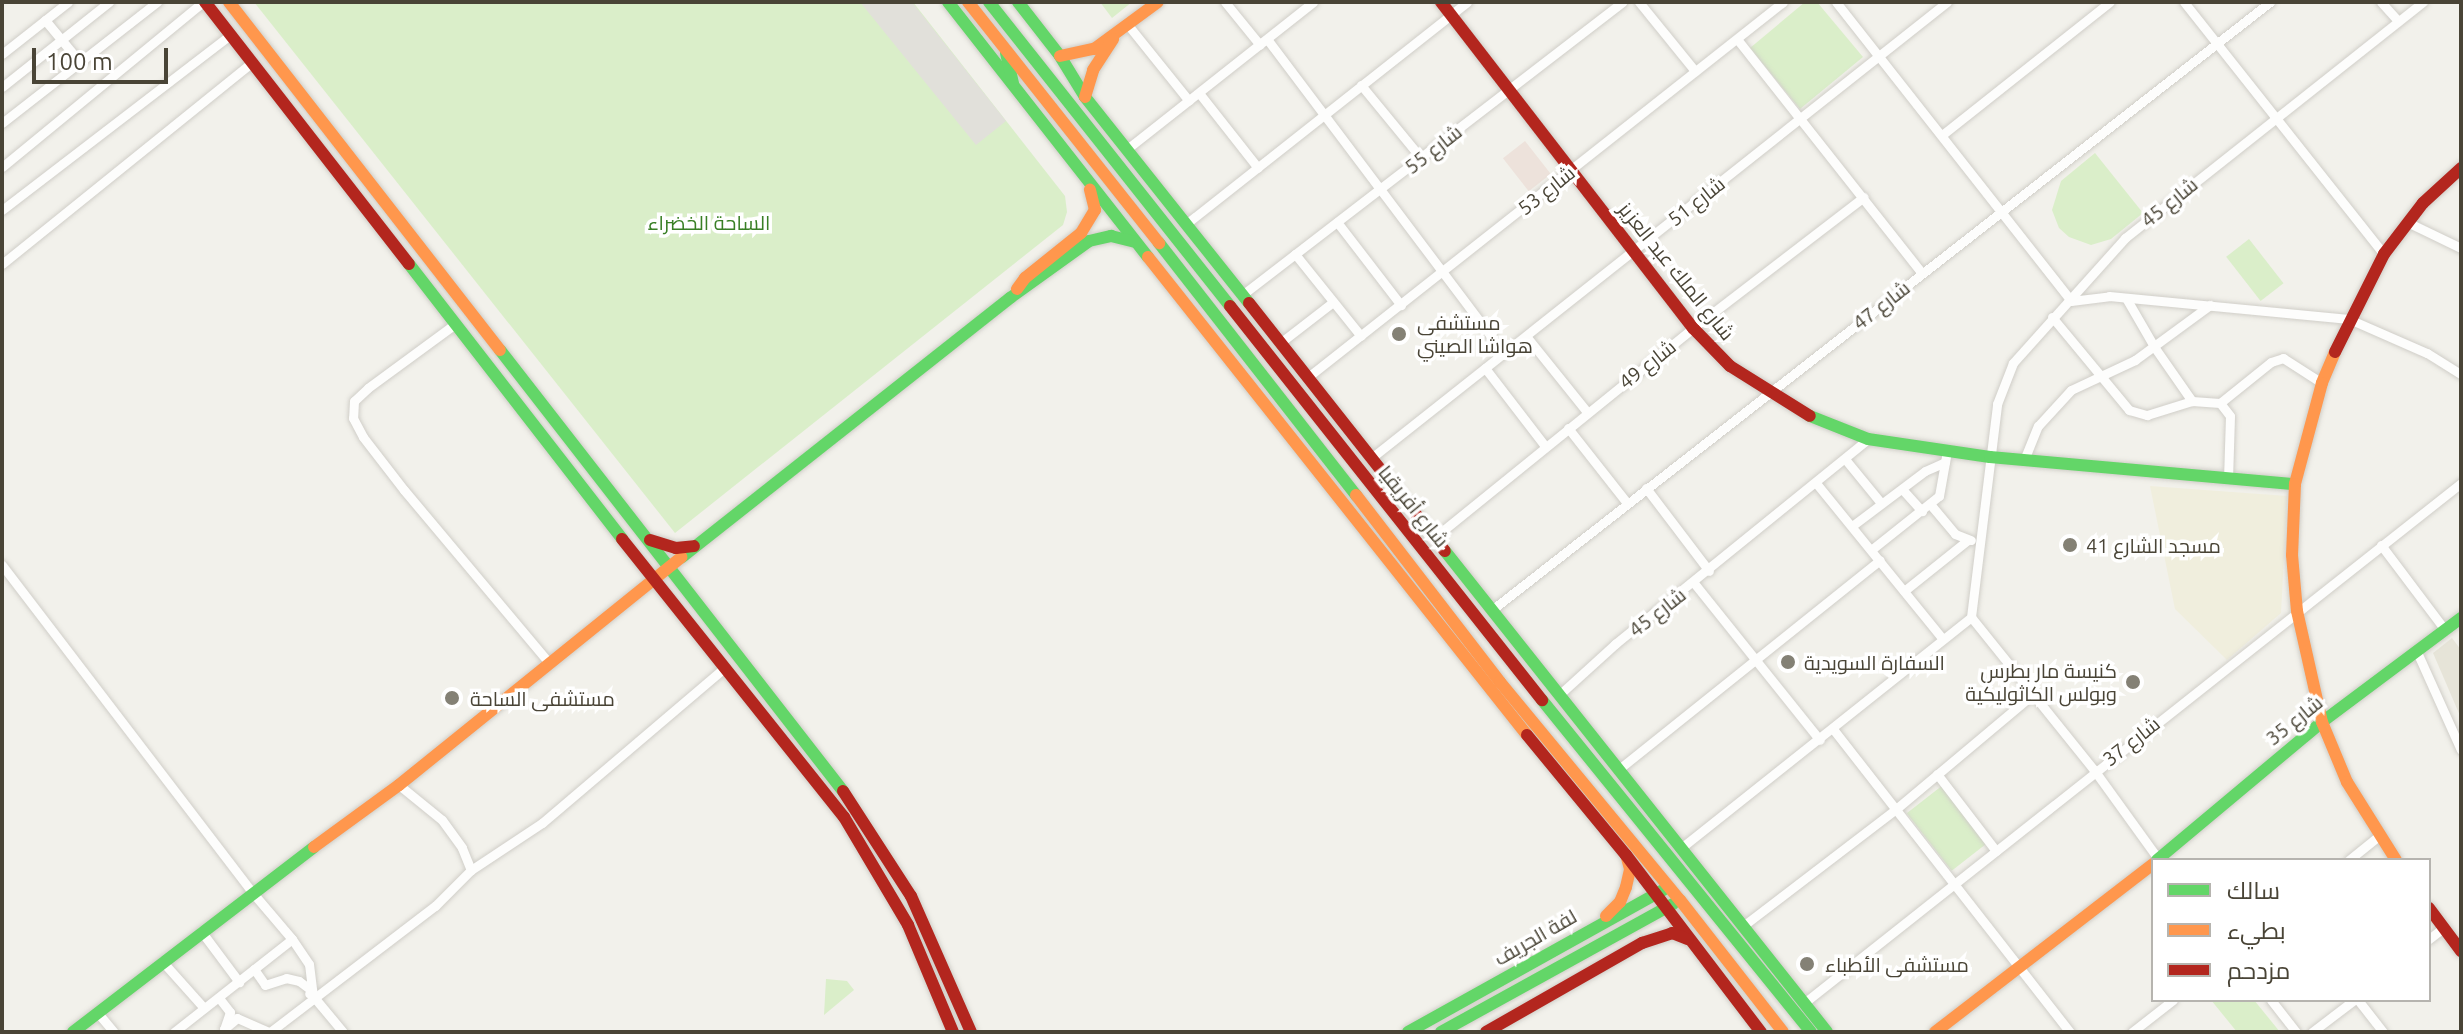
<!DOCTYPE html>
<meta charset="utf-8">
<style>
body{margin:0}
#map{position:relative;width:2463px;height:1034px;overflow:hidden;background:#f2f1eb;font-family:Ubuntu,Cairo,sans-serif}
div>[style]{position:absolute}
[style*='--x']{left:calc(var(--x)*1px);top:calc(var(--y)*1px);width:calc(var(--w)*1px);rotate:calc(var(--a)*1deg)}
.residential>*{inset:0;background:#e6e4d8}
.education>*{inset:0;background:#f0eedd}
.medical>*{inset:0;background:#ede2db;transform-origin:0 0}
.green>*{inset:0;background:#daeec9;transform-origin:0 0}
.parking>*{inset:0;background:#e1e0da}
.roads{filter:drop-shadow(0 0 2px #d0cec8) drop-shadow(0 0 2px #d0cec8)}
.street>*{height:9px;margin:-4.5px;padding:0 4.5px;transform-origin:4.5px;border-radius:4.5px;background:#fdfdfc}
.fast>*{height:12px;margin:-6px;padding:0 6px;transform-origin:6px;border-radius:6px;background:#63d668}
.slow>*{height:12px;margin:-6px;padding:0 6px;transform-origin:6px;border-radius:6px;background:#ff974d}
.jam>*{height:12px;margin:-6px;padding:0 6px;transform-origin:6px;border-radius:6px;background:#b3261e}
.dots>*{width:22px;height:22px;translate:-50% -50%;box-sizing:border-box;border:4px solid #fff;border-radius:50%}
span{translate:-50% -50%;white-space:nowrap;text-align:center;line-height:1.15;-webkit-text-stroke:7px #fff;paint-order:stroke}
.street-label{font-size:20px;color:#494436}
.park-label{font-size:20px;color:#397f25}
.poi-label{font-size:20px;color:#494436}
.left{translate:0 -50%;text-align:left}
.right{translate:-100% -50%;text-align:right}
.frame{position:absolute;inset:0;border:4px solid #494436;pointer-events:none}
.legend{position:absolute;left:2151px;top:858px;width:280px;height:144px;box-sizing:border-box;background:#fff;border:2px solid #b6b4af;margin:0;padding:10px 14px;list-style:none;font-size:24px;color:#494436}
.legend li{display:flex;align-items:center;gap:16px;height:40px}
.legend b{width:40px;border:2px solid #b6b4af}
.scale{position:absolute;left:32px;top:48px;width:136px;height:36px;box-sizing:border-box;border:4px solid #494436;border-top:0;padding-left:10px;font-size:24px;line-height:28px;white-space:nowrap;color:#494436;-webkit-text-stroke:6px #fff;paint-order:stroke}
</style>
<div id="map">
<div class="residential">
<i style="clip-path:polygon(2452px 638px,2461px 650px,2461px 718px,2433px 653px)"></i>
</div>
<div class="education">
<i style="clip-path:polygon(2150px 486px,2287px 496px,2281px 613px,2227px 660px,2175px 609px)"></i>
</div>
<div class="medical">
<i style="left:1525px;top:141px;width:42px;height:28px;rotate:52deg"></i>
</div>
<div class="green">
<i style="clip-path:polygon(254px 2px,913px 2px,1065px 196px,1067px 212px,1063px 225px,675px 533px)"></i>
<i style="clip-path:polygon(1100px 2px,1132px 2px,1112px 18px)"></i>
<i style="clip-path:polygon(1805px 2px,1817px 2px,1863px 57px,1800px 109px,1750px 48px)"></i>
<i style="clip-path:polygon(2095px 153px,2143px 213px,2111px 239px,2091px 245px,2069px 237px,2059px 228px,2052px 210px,2061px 181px)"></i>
<i style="left:2249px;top:239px;width:56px;height:29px;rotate:52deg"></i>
<i style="left:1943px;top:785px;width:73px;height:46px;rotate:52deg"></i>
<i style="clip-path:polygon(826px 979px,847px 981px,854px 990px,824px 1015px)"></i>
<i style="clip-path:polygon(2211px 1000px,2254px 1000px,2280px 1032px,2237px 1032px)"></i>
</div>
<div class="parking">
<i style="clip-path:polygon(860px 2px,912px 2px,1006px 121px,976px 145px)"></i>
</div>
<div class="roads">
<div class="street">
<i style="--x:1225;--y:2;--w:55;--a:50.9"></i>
<i style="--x:1639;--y:2;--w:89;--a:50.9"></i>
<i style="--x:1836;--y:2;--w:380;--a:51.8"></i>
<i style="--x:2071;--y:301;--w:38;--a:-7"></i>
<i style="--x:2109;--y:296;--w:241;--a:5.5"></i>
<i style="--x:2349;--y:319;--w:85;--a:23.6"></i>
<i style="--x:2427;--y:353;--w:40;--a:32"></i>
<i style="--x:2184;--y:2;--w:322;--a:51.6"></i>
<i style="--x:2381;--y:2;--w:25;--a:48"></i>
<i style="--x:45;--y:20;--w:55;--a:50.2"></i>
<i style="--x:1128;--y:25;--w:97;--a:51.2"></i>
<i style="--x:1267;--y:39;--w:393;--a:53"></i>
<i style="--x:1737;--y:39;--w:298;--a:51.7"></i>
<i style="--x:2;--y:54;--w:84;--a:-38.2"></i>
<i style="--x:1361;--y:85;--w:94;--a:50.6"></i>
<i style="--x:2;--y:87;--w:137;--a:-38.5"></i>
<i style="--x:1199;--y:93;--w:95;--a:51.8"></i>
<i style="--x:2;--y:123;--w:197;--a:-38"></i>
<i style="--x:1942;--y:135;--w:214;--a:-38.4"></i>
<i style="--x:1127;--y:149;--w:237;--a:-38.3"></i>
<i style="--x:2;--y:167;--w:260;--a:-39.4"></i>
<i style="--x:2;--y:210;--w:287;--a:-37.5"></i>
<i style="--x:1337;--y:222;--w:105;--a:52.4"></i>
<i style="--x:2409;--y:223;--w:58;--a:25.7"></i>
<i style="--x:1186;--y:224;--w:358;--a:-38.3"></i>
<i style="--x:1295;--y:254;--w:105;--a:51.2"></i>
<i style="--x:2;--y:264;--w:321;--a:-38.9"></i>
<i style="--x:1242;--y:295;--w:480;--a:-37.6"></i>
<i style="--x:2126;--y:298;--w:58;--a:59.9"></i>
<i style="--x:2155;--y:348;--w:65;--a:55.1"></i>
<i style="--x:2052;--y:317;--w:121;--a:50.4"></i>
<i style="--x:2129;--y:410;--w:19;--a:16"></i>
<i style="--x:2147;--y:415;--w:47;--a:-17.3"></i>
<i style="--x:2192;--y:401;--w:28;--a:4"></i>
<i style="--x:2220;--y:403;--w:16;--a:52"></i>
<i style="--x:2230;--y:416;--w:62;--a:91.8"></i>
<i style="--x:455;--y:324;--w:108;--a:143.7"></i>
<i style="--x:368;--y:388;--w:19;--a:137"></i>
<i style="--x:354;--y:401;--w:17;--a:93"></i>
<i style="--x:353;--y:418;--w:21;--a:62"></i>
<i style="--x:363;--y:437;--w:67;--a:52.3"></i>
<i style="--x:404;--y:490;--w:227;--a:50"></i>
<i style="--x:1526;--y:336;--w:97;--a:51.2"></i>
<i style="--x:1280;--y:343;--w:67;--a:-37.7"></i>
<i style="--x:1485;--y:368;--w:98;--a:52.4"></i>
<i style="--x:1308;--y:377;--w:605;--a:-38.29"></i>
<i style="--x:2220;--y:403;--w:65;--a:-38.8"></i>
<i style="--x:2271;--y:362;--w:13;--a:-18"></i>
<i style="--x:2283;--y:358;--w:46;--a:32.7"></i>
<i style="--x:1568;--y:428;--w:95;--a:51.8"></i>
<i style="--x:1370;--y:459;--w:736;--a:-38.38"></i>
<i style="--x:1845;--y:459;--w:57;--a:50.7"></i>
<i style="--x:2024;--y:460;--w:37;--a:-68"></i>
<i style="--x:2038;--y:426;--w:49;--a:-47.5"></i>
<i style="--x:2071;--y:390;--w:71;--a:-25.1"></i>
<i style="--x:2135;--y:360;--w:93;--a:-36.3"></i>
<i style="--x:1816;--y:483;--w:201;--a:50.9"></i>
<i style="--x:1646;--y:488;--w:104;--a:52.8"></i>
<i style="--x:1902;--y:489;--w:30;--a:48"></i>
<i style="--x:1930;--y:504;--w:39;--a:50"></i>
<i style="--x:1955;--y:534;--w:17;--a:21"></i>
<i style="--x:1852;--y:526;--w:91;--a:-37"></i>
<i style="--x:1925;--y:471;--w:22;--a:-24"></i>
<i style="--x:1435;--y:537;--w:332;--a:-39"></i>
<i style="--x:1693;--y:328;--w:215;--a:-37.5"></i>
<i style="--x:2381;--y:545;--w:106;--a:53"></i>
<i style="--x:1871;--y:550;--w:87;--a:-38.5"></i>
<i style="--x:1939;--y:496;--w:46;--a:-79.9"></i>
<i style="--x:2;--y:565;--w:412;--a:52.6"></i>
<i style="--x:252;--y:892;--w:62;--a:49.6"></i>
<i style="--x:292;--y:939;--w:30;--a:56"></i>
<i style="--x:309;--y:964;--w:32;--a:83"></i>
<i style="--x:313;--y:996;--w:47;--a:50.2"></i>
<i style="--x:1694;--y:583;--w:201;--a:51.3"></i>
<i style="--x:1904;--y:591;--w:82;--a:-38.6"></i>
<i style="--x:1493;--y:609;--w:986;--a:-38"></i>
<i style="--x:2417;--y:652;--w:107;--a:65.8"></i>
<i style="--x:1559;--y:695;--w:76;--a:-42.3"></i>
<i style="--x:1615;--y:644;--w:326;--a:-39"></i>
<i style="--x:1833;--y:729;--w:385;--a:52"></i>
<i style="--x:1619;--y:769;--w:334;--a:-38.7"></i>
<i style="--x:1937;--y:774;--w:97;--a:52.5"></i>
<i style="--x:399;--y:785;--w:55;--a:39.1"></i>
<i style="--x:442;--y:820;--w:34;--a:54"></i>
<i style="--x:462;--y:848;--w:24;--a:68"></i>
<i style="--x:1681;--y:848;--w:371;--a:-38.5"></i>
<i style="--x:2159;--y:860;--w:111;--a:-125.8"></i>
<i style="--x:2094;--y:770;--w:196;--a:-128.8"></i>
<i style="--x:1971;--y:617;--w:215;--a:-83"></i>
<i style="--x:1997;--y:404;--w:44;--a:-68.7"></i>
<i style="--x:2013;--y:363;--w:168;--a:-48.1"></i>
<i style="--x:2125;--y:238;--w:380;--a:-38.4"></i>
<i style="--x:2349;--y:860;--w:38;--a:-39"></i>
<i style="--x:1743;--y:926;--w:193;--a:-37.4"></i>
<i style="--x:1896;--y:809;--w:177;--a:-40"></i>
<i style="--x:201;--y:931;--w:64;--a:53.3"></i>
<i style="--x:2429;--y:939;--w:18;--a:-38"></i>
<i style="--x:162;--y:961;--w:63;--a:48.2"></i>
<i style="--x:254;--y:969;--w:19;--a:55"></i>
<i style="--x:265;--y:985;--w:22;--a:-18"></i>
<i style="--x:286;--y:978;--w:13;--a:13"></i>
<i style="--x:299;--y:981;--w:15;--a:37"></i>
<i style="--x:311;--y:990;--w:4;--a:117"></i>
<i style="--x:219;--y:998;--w:18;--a:52"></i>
<i style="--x:230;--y:1012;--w:18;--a:109"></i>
<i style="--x:224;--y:1029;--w:17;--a:-40"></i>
<i style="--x:237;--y:1018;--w:35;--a:24"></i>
<i style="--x:2271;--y:1000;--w:41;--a:52"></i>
<i style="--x:2358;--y:1000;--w:41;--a:52"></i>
<i style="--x:1804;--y:1003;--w:838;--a:-38.36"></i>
<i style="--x:97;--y:1012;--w:26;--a:50"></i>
<i style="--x:174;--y:1032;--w:150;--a:-38.2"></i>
<i style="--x:270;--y:1032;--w:208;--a:-37.4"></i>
<i style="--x:435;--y:906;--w:51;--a:-45"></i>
<i style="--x:471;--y:870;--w:85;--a:-33.5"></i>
<i style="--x:542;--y:823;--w:240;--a:-40.4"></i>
<i style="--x:2132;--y:1032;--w:52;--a:-38"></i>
<i style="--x:2312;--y:1032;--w:53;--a:-37.3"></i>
</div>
<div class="fast">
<i style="--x:948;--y:2;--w:324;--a:51.9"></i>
<i style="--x:989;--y:2;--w:388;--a:51.6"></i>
<i style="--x:1018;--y:2;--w:68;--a:52.1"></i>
<i style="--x:1060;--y:56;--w:48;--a:58.6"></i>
<i style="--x:1085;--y:97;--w:263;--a:51.5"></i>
<i style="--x:1006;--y:53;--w:31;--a:77"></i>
<i style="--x:1159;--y:243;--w:320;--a:52"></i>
<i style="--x:409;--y:264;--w:348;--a:52.2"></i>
<i style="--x:500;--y:350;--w:559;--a:52.13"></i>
<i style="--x:1810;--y:416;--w:62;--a:21.6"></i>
<i style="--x:1868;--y:439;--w:123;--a:8.4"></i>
<i style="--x:1990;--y:457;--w:306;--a:5.1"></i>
<i style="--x:1445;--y:551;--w:614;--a:51.54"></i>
<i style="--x:682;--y:557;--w:418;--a:-38.3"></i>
<i style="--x:1010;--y:298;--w:97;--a:-35.8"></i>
<i style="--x:1089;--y:241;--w:23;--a:-13"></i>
<i style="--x:1111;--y:236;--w:25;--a:14"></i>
<i style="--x:1542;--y:700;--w:427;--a:51"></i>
<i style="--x:2157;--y:860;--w:215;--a:-39.9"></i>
<i style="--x:2322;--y:722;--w:174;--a:-36.8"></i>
<i style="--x:73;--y:1032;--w:304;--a:-37.5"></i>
<i style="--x:1408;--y:1032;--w:292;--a:-29.1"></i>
<i style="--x:1441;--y:1032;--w:265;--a:-28.9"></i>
</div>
<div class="slow">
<i style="--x:229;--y:2;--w:441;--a:52.1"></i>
<i style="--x:968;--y:2;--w:308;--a:51.6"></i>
<i style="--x:1060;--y:56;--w:35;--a:-12"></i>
<i style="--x:1094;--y:49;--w:79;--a:-36.3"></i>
<i style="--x:1085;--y:97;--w:28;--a:-73"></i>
<i style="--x:1093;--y:70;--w:37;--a:-57"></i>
<i style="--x:1148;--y:257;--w:610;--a:51.59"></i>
<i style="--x:1017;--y:289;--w:14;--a:-54"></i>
<i style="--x:1025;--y:278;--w:72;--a:-38.8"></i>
<i style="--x:1081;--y:233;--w:27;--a:-59"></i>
<i style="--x:1095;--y:210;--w:21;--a:-104"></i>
<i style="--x:2335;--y:352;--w:34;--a:113"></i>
<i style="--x:2322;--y:383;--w:105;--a:105"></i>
<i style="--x:2295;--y:484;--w:71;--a:92.4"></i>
<i style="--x:2292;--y:555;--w:56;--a:84.9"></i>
<i style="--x:2297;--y:611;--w:114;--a:77.3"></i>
<i style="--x:2322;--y:722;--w:65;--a:67.4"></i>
<i style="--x:2347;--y:782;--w:92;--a:57.9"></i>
<i style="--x:1356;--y:495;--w:236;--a:52.4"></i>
<i style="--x:1500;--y:682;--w:283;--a:50.5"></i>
<i style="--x:1680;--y:900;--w:167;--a:52"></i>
<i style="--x:314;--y:847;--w:105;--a:-36.1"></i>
<i style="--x:399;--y:785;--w:363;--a:-38.9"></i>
<i style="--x:1606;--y:916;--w:20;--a:-45"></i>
<i style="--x:1620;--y:902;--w:16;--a:-68"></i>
<i style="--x:1626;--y:887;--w:18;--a:-77"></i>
<i style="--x:1630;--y:869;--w:11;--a:-105"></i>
<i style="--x:1935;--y:1032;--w:275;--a:-37.6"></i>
</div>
<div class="jam">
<i style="--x:205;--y:2;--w:332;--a:52.1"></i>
<i style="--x:1441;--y:2;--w:412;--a:52.3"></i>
<i style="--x:1693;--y:328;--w:53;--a:45.8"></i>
<i style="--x:1730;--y:366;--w:94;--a:32"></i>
<i style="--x:1249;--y:303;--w:316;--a:51.7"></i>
<i style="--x:1230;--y:306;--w:503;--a:51.63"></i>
<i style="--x:2335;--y:352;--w:110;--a:-63.4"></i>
<i style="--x:2384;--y:254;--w:64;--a:-52.6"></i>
<i style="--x:2423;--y:203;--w:52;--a:-42.6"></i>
<i style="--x:622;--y:539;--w:356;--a:51.4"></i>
<i style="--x:844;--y:817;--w:126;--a:59.3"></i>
<i style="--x:908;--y:925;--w:116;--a:67.2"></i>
<i style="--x:650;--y:540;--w:27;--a:17"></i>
<i style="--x:676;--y:548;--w:18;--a:-6"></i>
<i style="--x:1527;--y:735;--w:156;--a:50.5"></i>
<i style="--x:1626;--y:855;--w:223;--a:52.7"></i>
<i style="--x:843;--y:791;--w:125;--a:57.1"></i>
<i style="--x:911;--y:896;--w:149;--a:66.2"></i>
<i style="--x:2429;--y:908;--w:54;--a:53.3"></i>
<i style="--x:1486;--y:1032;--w:180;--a:-29.7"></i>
<i style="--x:1642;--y:943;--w:32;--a:-18"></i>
<i style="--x:1672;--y:933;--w:17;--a:21"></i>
</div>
</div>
<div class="dots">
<i style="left:1399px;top:334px;background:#848175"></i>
<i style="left:2070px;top:545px;background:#848175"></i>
<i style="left:1788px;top:662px;background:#848175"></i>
<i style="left:2133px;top:682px;background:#848175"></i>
<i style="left:452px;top:698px;background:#848175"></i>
<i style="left:1807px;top:964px;background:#848175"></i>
</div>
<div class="street-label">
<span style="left:1433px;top:149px;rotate:-38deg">شارع 55</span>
<span style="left:1546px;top:190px;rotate:-38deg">شارع 53</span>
<span style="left:1696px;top:201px;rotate:-38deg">شارع 51</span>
<span style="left:2169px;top:202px;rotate:-39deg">شارع 45</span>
<span style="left:1677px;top:271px;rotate:51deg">شارع الملك عبد العزيز</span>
<span style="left:1881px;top:305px;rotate:-38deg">شارع 47</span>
<span style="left:1647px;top:364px;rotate:-38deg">شارع 49</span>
<span style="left:1414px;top:506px;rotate:51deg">شارع أفريقيا</span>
<span style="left:1657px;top:612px;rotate:-38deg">شارع 45</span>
<span style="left:2294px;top:720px;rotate:-39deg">شارع 35</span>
<span style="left:2131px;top:741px;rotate:-38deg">شارع 37</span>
<span style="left:1535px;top:937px;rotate:-30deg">لفة الجريف</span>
</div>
<div class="park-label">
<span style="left:709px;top:222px">الساحة الخضراء</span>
</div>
<div class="poi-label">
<span class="left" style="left:1417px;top:334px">مستشفى<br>هواشا الصيني</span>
<span class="left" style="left:2086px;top:545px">مسجد الشارع 41</span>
<span class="left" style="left:1804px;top:662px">السفارة السويدية</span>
<span class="right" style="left:2117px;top:682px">كنيسة مار بطرس<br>وبولس الكاثوليكية</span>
<span class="left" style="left:470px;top:698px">مستشفى الساحة</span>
<span class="left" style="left:1825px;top:964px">مستشفی الأطباء</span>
</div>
<div class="frame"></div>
<ul class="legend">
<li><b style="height:10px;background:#63d668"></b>سالك</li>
<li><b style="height:10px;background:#ff974d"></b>بطيء</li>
<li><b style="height:10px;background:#b3261e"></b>مزدحم</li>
</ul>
<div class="scale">100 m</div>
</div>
